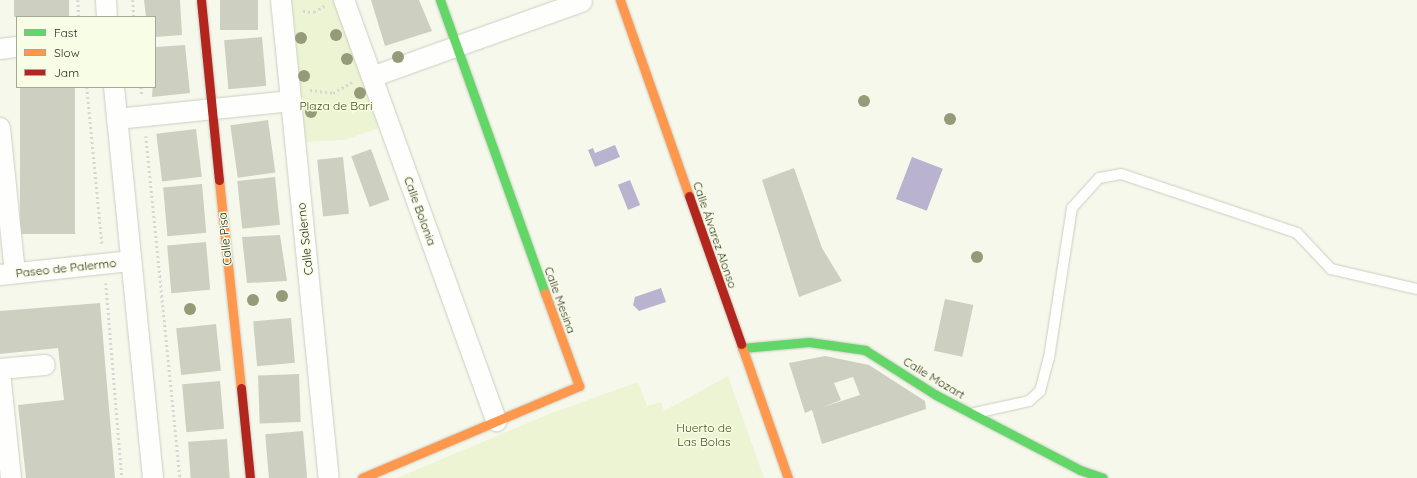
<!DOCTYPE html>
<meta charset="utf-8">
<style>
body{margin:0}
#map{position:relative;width:1417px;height:478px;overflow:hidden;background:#f5f8eb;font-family:Quicksand,sans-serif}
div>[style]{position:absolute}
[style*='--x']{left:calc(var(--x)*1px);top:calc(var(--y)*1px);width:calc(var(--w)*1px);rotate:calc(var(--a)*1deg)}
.green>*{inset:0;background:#edf4d4}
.water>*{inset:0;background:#bab3cf;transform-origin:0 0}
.building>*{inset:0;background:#cdd0c1;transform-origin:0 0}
.path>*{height:2.5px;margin-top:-1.25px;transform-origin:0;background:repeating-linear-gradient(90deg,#d6d7d3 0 2px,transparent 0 5px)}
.roads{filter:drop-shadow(0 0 1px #cbcec3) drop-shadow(0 0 1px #cbcec3)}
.lane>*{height:10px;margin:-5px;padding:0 5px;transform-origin:5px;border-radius:5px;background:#fefefc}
.street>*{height:20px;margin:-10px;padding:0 10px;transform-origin:10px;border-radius:10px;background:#fefefc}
.fast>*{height:9px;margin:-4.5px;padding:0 4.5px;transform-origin:4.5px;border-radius:4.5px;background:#63d668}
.slow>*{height:9px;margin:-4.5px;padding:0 4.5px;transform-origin:4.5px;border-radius:4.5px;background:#ff974d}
.jam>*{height:9px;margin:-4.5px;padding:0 4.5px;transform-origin:4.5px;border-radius:4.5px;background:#b3261e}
.trees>*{width:12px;height:12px;margin:-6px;border-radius:50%;background:#959b78}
span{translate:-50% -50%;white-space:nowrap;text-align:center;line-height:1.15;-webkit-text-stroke:3px #f8fde6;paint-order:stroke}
.park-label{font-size:12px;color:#464f19}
.street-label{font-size:12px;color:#282a21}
.legend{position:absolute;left:16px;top:16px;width:140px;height:72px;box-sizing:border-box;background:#f8fde6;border:1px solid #a5a997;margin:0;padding:5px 7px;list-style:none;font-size:12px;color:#282a21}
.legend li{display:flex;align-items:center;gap:8px;height:20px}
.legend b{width:20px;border:1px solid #a5a997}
</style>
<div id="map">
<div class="green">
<i style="clip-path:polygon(290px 0,336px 0,379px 128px,344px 140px,305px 142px)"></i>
<i style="clip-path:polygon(728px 376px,764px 478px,397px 478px,549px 414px,638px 382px,647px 406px,661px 402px,664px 411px)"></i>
</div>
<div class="water">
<i style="clip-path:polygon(615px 145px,620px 157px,595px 167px,588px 150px,593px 148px,595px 153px)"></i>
<i style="left:912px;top:157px;width:33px;height:45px;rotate:21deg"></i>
<i style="left:630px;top:180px;width:27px;height:13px;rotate:68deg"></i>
<i style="clip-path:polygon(661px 288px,666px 302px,639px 311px,633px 305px,635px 297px)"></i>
</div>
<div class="building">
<i style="left:14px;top:0;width:55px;height:17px"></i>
<i style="clip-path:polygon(144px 0,180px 0,182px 35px,155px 37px,155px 17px,146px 17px)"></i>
<i style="left:220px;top:0;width:38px;height:30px"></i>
<i style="clip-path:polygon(371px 0,419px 0,432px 31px,385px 46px)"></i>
<i style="left:262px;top:37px;width:49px;height:38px;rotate:85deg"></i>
<i style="clip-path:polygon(185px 45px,190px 93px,152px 97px,155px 47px)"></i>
<i style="left:20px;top:87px;width:55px;height:147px"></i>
<i style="left:268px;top:120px;width:53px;height:38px;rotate:82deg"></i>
<i style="left:196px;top:129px;width:48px;height:40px;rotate:83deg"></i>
<i style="left:371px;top:149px;width:54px;height:21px;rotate:70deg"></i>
<i style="left:343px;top:157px;width:57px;height:26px;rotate:84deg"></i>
<i style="clip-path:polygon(794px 168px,822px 248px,842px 281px,799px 297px,762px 180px)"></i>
<i style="left:275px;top:177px;width:48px;height:38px;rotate:84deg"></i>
<i style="left:202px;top:184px;width:49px;height:39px;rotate:85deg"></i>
<i style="clip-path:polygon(280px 235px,287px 281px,247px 283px,242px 237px)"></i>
<i style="left:206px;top:242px;width:48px;height:39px;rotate:85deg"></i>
<i style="left:945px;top:299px;width:29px;height:53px;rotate:12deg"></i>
<i style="clip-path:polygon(100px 303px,115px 478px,26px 478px,18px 405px,64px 400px,58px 348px,0 354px,0 311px)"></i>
<i style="left:291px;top:318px;width:45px;height:38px;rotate:85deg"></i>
<i style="left:216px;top:324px;width:47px;height:40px;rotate:84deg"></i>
<i style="clip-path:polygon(evenodd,825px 356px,869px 365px,925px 401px,926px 409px,822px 444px,812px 410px,805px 413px,789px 363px,825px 356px,853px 377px,860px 395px,823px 407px,841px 400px,834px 383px,853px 377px)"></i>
<i style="left:299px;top:374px;width:48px;height:41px;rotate:88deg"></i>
<i style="left:220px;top:381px;width:48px;height:38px;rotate:85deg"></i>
<i style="left:303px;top:431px;width:47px;height:38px;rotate:85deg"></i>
<i style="left:227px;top:439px;width:39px;height:39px;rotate:86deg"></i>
</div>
<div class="path">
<i style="--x:78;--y:0;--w:17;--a:87"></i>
<i style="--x:133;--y:0;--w:17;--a:87"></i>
<i style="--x:303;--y:11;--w:11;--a:5"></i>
<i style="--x:314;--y:12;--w:12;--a:-31"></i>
<i style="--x:87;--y:87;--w:158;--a:84.5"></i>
<i style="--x:141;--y:87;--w:8;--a:83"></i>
<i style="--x:310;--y:90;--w:23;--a:7"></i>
<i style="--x:333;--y:93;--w:22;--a:-30"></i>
<i style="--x:146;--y:136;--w:344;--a:84.3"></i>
<i style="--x:106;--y:283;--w:196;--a:85.3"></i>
</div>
<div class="roads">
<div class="lane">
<i style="--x:975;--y:413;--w:55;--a:-12.5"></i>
<i style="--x:1029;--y:401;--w:15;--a:-42"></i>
<i style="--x:1040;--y:391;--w:34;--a:-75"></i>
<i style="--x:1049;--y:358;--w:152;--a:-81.3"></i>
<i style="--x:1072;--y:208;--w:40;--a:-48"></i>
<i style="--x:1099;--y:178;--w:22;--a:-10"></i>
<i style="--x:1121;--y:174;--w:186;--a:18.5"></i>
<i style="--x:1297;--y:233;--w:50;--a:46.6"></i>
<i style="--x:1331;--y:269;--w:88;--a:13.1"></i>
</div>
<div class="street">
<i style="--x:106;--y:0;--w:17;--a:87"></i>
<i style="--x:281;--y:0;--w:480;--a:84.3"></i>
<i style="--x:344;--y:0;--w:448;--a:70.1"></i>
<i style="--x:0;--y:49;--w:17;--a:-7"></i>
<i style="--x:372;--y:77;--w:223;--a:-19.7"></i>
<i style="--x:114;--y:87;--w:393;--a:84.3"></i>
<i style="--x:117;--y:119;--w:175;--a:-5.9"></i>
<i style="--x:0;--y:128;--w:146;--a:84.1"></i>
<i style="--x:0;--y:275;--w:132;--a:-6.1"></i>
<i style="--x:0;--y:369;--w:45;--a:-5.1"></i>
<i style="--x:0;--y:372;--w:107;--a:84.1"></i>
</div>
<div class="fast">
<i style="--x:440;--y:0;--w:311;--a:70.3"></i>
<i style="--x:742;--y:348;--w:67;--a:-5.1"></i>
<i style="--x:809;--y:342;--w:57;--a:8.1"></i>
<i style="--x:865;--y:350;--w:84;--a:32.4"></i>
<i style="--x:936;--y:395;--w:162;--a:27.5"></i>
<i style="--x:1080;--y:470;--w:24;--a:19"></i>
</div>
<div class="slow">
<i style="--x:620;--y:0;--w:208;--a:70.6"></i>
<i style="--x:219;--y:180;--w:209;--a:84"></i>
<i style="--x:741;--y:344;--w:142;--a:70.7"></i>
<i style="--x:362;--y:478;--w:236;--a:-23"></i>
<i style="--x:579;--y:386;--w:99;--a:-110.1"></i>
</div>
<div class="jam">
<i style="--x:201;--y:0;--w:181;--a:84.3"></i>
<i style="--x:689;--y:196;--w:157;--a:70.6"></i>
<i style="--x:241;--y:388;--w:90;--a:84.3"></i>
</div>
</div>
<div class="trees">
<i style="left:336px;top:35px"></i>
<i style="left:301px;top:38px"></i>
<i style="left:398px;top:57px"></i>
<i style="left:347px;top:59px"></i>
<i style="left:304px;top:76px"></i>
<i style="left:360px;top:93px"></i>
<i style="left:864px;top:101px"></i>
<i style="left:311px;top:112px"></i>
<i style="left:950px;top:119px"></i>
<i style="left:977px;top:257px"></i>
<i style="left:282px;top:296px"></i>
<i style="left:253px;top:300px"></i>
<i style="left:190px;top:309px"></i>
</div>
<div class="park-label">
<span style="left:336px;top:106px">Plaza de Bari</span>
<span style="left:704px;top:435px">Huerto de<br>Las Bolas</span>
</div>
<div class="street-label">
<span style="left:420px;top:211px;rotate:70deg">Calle Bolonia</span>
<span style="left:715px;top:235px;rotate:71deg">Calle Álvarez Alonso</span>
<span style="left:225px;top:239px;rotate:-96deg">Calle Pisa</span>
<span style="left:305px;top:239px;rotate:-96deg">Calle Salerno</span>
<span style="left:66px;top:268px;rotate:-6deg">Paseo de Palermo</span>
<span style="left:560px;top:300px;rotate:70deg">Calle Mesina</span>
<span style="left:934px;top:378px;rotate:31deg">Calle Mozart</span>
</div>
<ul class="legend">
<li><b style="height:5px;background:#63d668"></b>Fast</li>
<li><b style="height:5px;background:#ff974d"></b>Slow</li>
<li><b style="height:5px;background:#b3261e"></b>Jam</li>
</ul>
</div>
